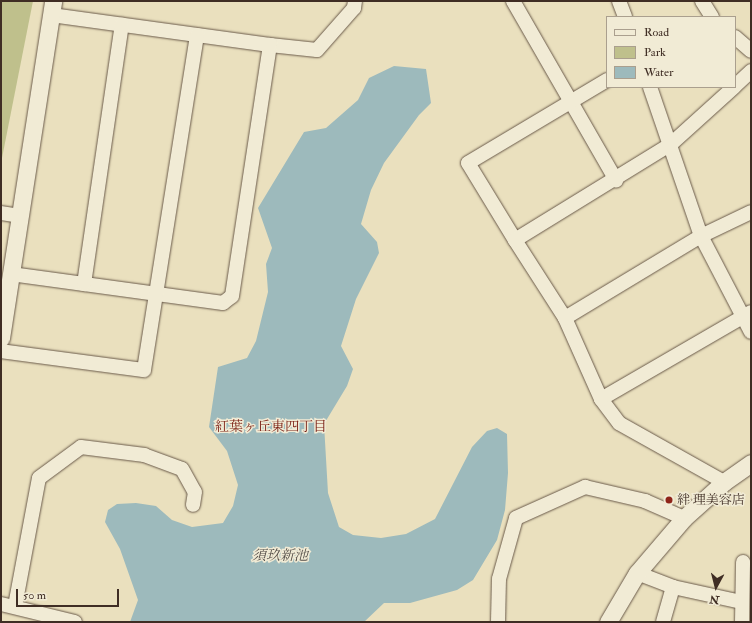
<!DOCTYPE html>
<meta charset="utf-8">
<style>
body{margin:0}
#map{position:relative;width:752px;height:623px;overflow:hidden;background:#eae0be;font-family:"IM FELL Double Pica","Noto Serif JP",serif}
div>[style]{position:absolute}
[style*='--x']{left:calc(var(--x)*1px);top:calc(var(--y)*1px);width:calc(var(--w)*1px);rotate:calc(var(--a)*1deg)}
.green>*{inset:0;background:#bfc08c}
.water>*{inset:0;background:#9dbabc}
.roads{filter:drop-shadow(0 0 1px #6a5a4a) drop-shadow(0 0 1px #6a5a4a)}
.minor>*{height:14px;margin:-7px;padding:0 7px;transform-origin:7px;border-radius:7px;background:#f1ebd5}
.tertiary>*{height:17px;margin:-8.5px;padding:0 8.5px;transform-origin:8.5px;border-radius:8.5px;background:#f1ebd5}
.dots>*{width:11px;height:11px;translate:-50% -50%;box-sizing:border-box;border:2px solid #f1ebd5;border-radius:50%}
span{translate:-50% -50%;white-space:nowrap;text-align:center;line-height:1.15;-webkit-text-stroke:3px #f1ebd5;paint-order:stroke}
.poi-label{font-size:13px;color:#3f2d24}
.left{translate:0 -50%;text-align:left}
.neighbourhood-label{font-size:14px;color:#7a1f14}
.water-label{font-size:14px;color:#56504a;font-style:italic}
.frame{position:absolute;inset:0;border:2px solid #3f2d24;pointer-events:none}
.legend{position:absolute;left:606px;top:16px;width:130px;height:72px;box-sizing:border-box;background:#f1ebd5;border:1px solid #aa9f8e;margin:0;padding:5px 7px;list-style:none;font-size:12px;color:#3f2d24}
.legend li{display:flex;align-items:center;gap:8px;height:20px}
.legend b{width:20px;border:1px solid #aa9f8e}
.north{position:absolute;left:696px;top:567px;width:40px;height:40px;-webkit-text-stroke:3px #f1ebd5;paint-order:stroke;rotate:187deg;font-size:11px;font-weight:700;line-height:16px;text-align:center;color:#3f2d24}
.north::after{content:'';display:block;margin:auto;width:14px;height:18px;background:#3f2d24;clip-path:polygon(50% 0,100% 100%,50% 72%,0 100%)}
.scale{position:absolute;left:16px;top:589px;width:103px;height:18px;box-sizing:border-box;border:2px solid #3f2d24;border-top:0;padding-left:5px;font-size:12px;line-height:14px;white-space:nowrap;color:#3f2d24;-webkit-text-stroke:3px #f1ebd5;paint-order:stroke}
</style>
<div id="map">
<div class="green">
<i style="clip-path:polygon(1px 1px,33px 1px,1px 163px)"></i>
</div>
<div class="water">
<i style="clip-path:polygon(394px 66px,426px 69px,431px 103px,419px 115px,384px 163px,371px 190px,361px 224px,377px 242px,379px 253px,356px 299px,341px 346px,353px 369px,347px 386px,324px 424px,328px 493px,339px 527px,353px 535px,381px 538px,406px 534px,435px 519px,472px 447px,487px 431px,497px 428px,507px 434px,508px 473px,505px 510px,497px 540px,473px 580px,457px 590px,410px 603px,384px 603px,364px 622px,130px 622px,138px 600px,120px 549px,105px 522px,108px 510px,117px 504px,136px 503px,156px 506px,172px 520px,192px 527px,223px 523px,233px 506px,238px 485px,227px 451px,209px 427px,218px 367px,247px 358px,256px 341px,268px 292px,266px 264px,272px 248px,258px 208px,304px 132px,326px 128px,358px 100px,369px 78px)"></i>
</div>
<div class="roads">
<div class="minor">
<i style="--x:513;--y:1;--w:207;--a:60.1"></i>
<i style="--x:619;--y:1;--w:17;--a:69"></i>
<i style="--x:702;--y:1;--w:19;--a:58"></i>
<i style="--x:735;--y:37;--w:21;--a:41"></i>
<i style="--x:270;--y:45;--w:47;--a:6.1"></i>
<i style="--x:317;--y:50;--w:56;--a:-48.6"></i>
<i style="--x:354;--y:8;--w:7;--a:-82"></i>
<i style="--x:735;--y:86;--w:22;--a:-43"></i>
<i style="--x:650;--y:87;--w:157;--a:71.1"></i>
<i style="--x:701;--y:236;--w:108;--a:62.5"></i>
<i style="--x:1;--y:213;--w:18;--a:9"></i>
<i style="--x:515;--y:240;--w:90;--a:-121.4"></i>
<i style="--x:468;--y:163;--w:162;--a:-30.8"></i>
<i style="--x:11;--y:274;--w:214;--a:7.8"></i>
<i style="--x:223;--y:303;--w:11;--a:-38"></i>
<i style="--x:232;--y:296;--w:254;--a:-81.4"></i>
<i style="--x:270;--y:45;--w:221;--a:-172.2"></i>
<i style="--x:84;--y:284;--w:262;--a:-81.7"></i>
<i style="--x:565;--y:318;--w:159;--a:-31.1"></i>
<i style="--x:701;--y:236;--w:55;--a:-25.6"></i>
<i style="--x:1;--y:351;--w:144;--a:7.6"></i>
<i style="--x:144;--y:370;--w:339;--a:-81"></i>
<i style="--x:601;--y:399;--w:173;--a:-30.1"></i>
<i style="--x:724;--y:482;--w:120;--a:-150.7"></i>
<i style="--x:619;--y:423;--w:30;--a:-127"></i>
<i style="--x:601;--y:399;--w:89;--a:-114"></i>
<i style="--x:565;--y:318;--w:93;--a:-122.7"></i>
<i style="--x:515;--y:240;--w:183;--a:-31.6"></i>
<i style="--x:671;--y:144;--w:85;--a:-42.1"></i>
<i style="--x:637;--y:573;--w:39;--a:21"></i>
<i style="--x:673;--y:587;--w:36;--a:106"></i>
<i style="--x:673;--y:587;--w:70;--a:12.4"></i>
<i style="--x:1;--y:604;--w:76;--a:13.7"></i>
<i style="--x:15;--y:606;--w:130;--a:-79.4"></i>
<i style="--x:39;--y:478;--w:52;--a:-36.4"></i>
<i style="--x:81;--y:447;--w:64;--a:7.2"></i>
<i style="--x:144;--y:455;--w:40;--a:20.2"></i>
<i style="--x:182;--y:469;--w:26;--a:61"></i>
<i style="--x:195;--y:492;--w:13;--a:99"></i>
<i style="--x:498;--y:622;--w:43;--a:-88.7"></i>
<i style="--x:499;--y:579;--w:63;--a:-74.4"></i>
<i style="--x:516;--y:518;--w:76;--a:-24.2"></i>
<i style="--x:585;--y:487;--w:62;--a:13.1"></i>
<i style="--x:645;--y:501;--w:43;--a:23.6"></i>
<i style="--x:742;--y:622;--w:60;--a:-89"></i>
</div>
<div class="tertiary">
<i style="--x:1;--y:338;--w:341;--a:-81.2"></i>
<i style="--x:608;--y:622;--w:57;--a:-59.4"></i>
<i style="--x:637;--y:573;--w:72;--a:-49.5"></i>
<i style="--x:684;--y:518;--w:54;--a:-42"></i>
<i style="--x:724;--y:482;--w:33;--a:-35"></i>
</div>
</div>
<div class="dots">
<i style="left:669px;top:500px;background:#8f2418"></i>
</div>
<div class="poi-label">
<span class="left" style="left:677px;top:500px">絆 理美容店</span>
</div>
<div class="neighbourhood-label">
<span style="left:271px;top:427px">紅葉ヶ丘東四丁目</span>
</div>
<div class="water-label">
<span style="left:280px;top:556px">須玖新池</span>
</div>
<div class="frame"></div>
<ul class="legend">
<li><b style="height:5px;background:#f1ebd5"></b>Road</li>
<li><b style="height:11px;background:#bfc08c"></b>Park</li>
<li><b style="height:11px;background:#9dbabc"></b>Water</li>
</ul>
<div class="north">N</div>
<div class="scale">50 m</div>
</div>
